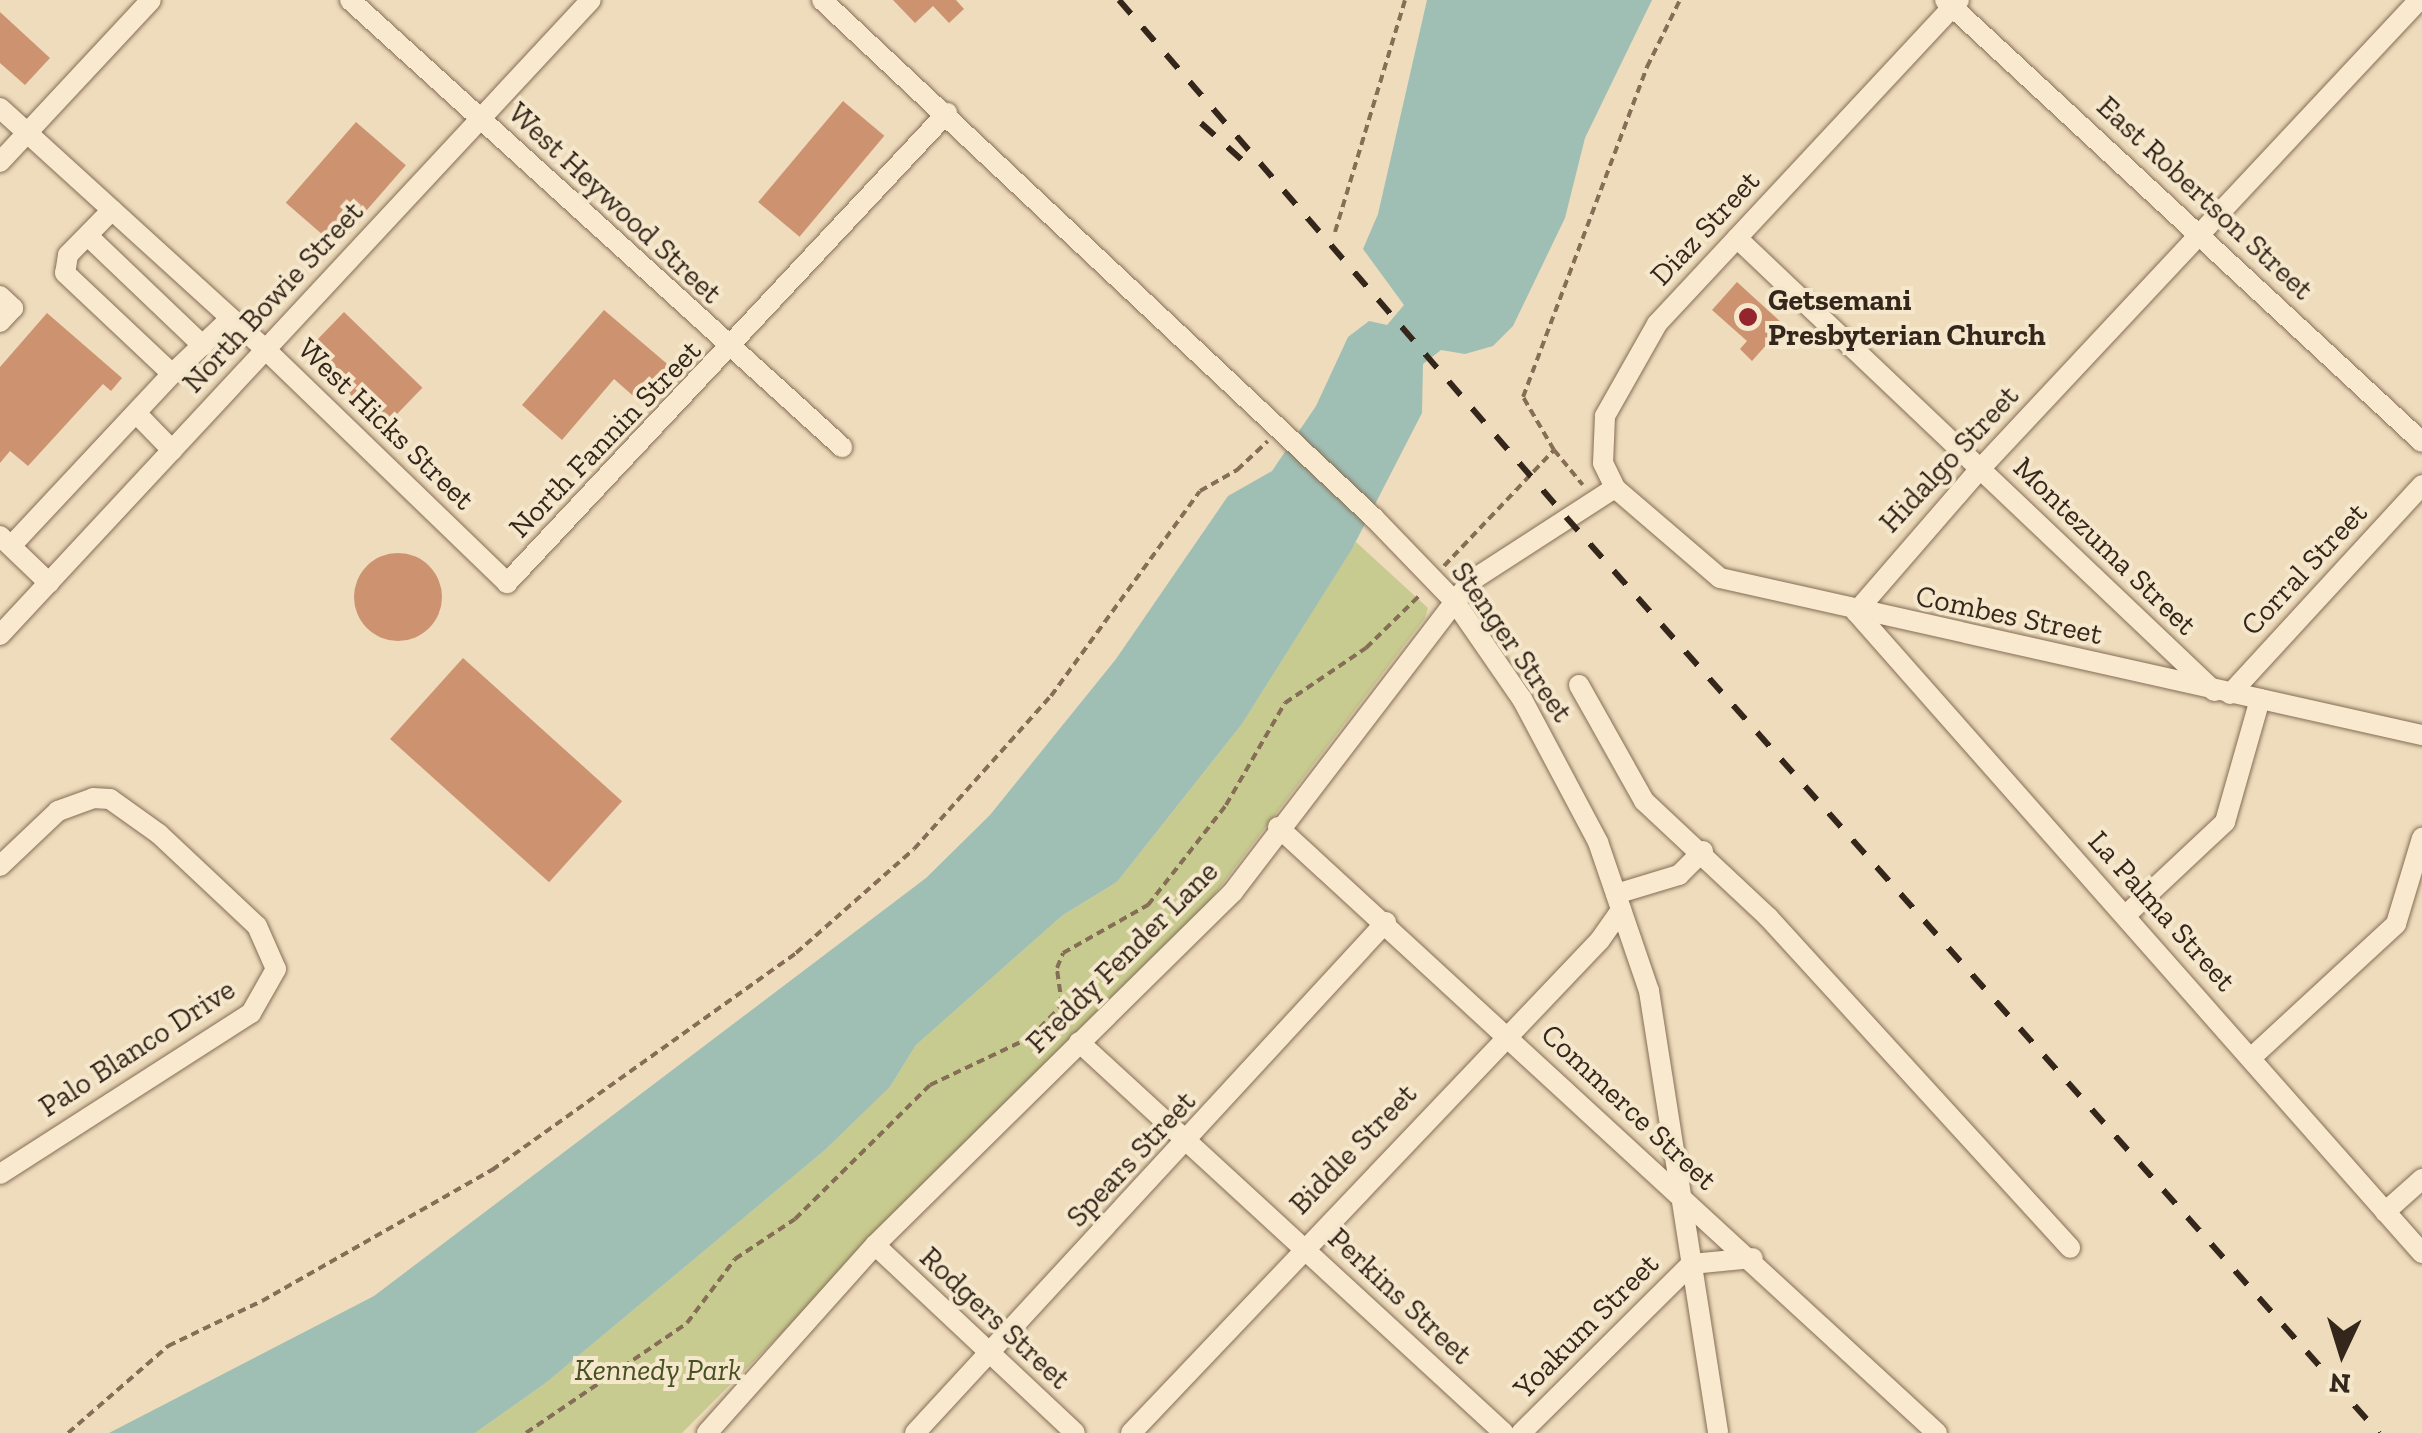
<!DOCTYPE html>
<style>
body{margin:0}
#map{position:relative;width:2422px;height:1433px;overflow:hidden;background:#eedcbc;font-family:"Zilla Slab",serif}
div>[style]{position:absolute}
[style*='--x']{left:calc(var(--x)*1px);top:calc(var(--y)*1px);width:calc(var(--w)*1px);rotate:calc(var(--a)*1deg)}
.green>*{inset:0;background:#c8cb90}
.water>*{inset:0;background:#a0bfb4}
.building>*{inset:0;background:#cd9371;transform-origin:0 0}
.round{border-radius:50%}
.path>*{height:4px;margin-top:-2px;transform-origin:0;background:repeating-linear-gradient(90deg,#856d56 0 8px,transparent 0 13px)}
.roads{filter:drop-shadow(0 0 2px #856d56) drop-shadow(0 0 2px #856d56)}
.minor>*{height:20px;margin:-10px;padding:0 10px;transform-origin:10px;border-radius:10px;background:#f9eacf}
.rail>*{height:6px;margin-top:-3px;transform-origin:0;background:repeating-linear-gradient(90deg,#34261b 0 18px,transparent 0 36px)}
.dots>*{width:28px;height:28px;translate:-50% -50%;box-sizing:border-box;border:5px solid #f5e7cc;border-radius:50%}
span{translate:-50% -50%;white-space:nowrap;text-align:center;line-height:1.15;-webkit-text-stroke:8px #f5e7cc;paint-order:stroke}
.street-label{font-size:30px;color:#34261b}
.poi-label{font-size:30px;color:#34261b;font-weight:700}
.left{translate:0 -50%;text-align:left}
.park-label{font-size:30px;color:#475121;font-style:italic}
.north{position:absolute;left:2292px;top:1303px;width:100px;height:100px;-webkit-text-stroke:8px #f5e7cc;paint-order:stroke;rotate:184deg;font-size:28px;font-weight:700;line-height:40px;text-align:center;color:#34261b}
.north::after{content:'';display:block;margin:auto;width:35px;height:45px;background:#34261b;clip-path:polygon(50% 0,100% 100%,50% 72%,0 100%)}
</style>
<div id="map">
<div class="green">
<i style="clip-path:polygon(1356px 542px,1428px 608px,1425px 618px,1201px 912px,682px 1433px,475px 1433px,547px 1382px,825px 1150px,890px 1087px,916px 1045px,1063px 915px,1117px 882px,1242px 724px)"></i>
</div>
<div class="water">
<i style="clip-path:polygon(1427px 0,1652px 0,1585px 138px,1565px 218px,1513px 326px,1493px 346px,1465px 354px,1441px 350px,1423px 364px,1422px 413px,1352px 549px,1242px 724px,1117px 882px,1063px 915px,916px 1045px,890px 1087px,825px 1150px,547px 1382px,475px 1433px,109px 1433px,374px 1296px,926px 878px,990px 815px,1116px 659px,1228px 496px,1272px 471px,1316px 406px,1348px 337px,1369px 321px,1387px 325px,1404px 305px,1363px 249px,1378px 214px)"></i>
</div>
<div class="building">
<i style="clip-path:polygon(893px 0,956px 0,964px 9px,949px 23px,933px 6px,915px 23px)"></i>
<i style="clip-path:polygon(0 12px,50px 58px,25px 85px,0 63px)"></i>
<i style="left:843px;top:101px;width:54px;height:132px;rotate:40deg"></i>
<i style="left:356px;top:122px;width:66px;height:107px;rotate:41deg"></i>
<i style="clip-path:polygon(1737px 282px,1784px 325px,1752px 361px,1740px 349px,1747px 341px,1712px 310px)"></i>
<i style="clip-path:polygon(604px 310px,679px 374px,648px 409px,614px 379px,562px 440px,522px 405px)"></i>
<i style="left:344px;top:312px;width:109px;height:58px;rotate:44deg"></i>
<i style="clip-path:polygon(47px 313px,122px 378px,111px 391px,103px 384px,28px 466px,10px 451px,0 463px,0 367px)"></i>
<i class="round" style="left:354px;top:553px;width:88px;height:88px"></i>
<i style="left:463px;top:658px;width:214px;height:109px;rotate:42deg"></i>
</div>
<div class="path">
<i style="--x:1335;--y:232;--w:242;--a:-73.2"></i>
<i style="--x:1554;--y:450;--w:61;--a:-120.3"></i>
<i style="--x:1523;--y:397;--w:353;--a:-69.4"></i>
<i style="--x:1647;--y:67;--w:75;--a:-63.8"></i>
<i style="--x:1444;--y:566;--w:160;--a:-46.5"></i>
<i style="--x:1554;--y:450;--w:45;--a:50.4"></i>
<i style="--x:68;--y:1433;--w:133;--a:-41"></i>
<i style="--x:168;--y:1346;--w:104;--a:-25.6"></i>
<i style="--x:262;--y:1301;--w:265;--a:-29.7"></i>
<i style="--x:492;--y:1170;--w:374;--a:-35.5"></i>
<i style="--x:796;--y:953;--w:157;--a:-41.4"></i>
<i style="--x:914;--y:849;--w:205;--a:-48.2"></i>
<i style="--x:1051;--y:696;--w:253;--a:-54"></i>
<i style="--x:1200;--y:491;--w:43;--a:-29.6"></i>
<i style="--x:1237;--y:470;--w:42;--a:-43.1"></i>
<i style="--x:526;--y:1433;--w:195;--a:-34.3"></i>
<i style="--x:687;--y:1323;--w:80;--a:-53.1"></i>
<i style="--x:735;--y:1259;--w:72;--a:-33.7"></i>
<i style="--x:795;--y:1219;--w:190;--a:-44.8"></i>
<i style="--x:930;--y:1085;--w:112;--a:-25.4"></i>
<i style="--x:1031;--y:1037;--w:45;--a:-45.9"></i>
<i style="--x:1062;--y:1005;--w:37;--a:-98"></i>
<i style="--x:1057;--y:968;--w:16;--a:-68"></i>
<i style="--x:1063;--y:953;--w:98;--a:-29.5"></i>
<i style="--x:1148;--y:905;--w:127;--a:-52"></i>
<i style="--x:1226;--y:805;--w:118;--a:-60"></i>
<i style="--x:1285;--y:703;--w:98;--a:-34.2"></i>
<i style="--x:1366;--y:648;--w:78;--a:-44.5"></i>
</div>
<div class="roads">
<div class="minor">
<i style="--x:350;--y:0;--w:665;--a:42.26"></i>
<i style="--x:822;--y:0;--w:757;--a:43.18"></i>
<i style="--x:1374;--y:518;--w:117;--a:46"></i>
<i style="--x:1455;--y:602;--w:118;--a:55.4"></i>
<i style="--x:1522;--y:699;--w:162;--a:62"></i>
<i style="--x:1598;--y:842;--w:157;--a:71.1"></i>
<i style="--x:1649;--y:991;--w:447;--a:81.1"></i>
<i style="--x:1945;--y:0;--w:650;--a:42.82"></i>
<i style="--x:1959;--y:0;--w:443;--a:133"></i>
<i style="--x:1657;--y:324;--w:106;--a:119.5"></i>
<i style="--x:1605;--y:416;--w:47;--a:92.4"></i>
<i style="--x:1603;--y:463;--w:28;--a:64"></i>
<i style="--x:1615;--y:488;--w:138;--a:40.6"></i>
<i style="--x:1720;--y:578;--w:719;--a:12.61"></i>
<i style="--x:0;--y:108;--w:358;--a:42.3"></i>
<i style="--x:265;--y:349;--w:337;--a:44"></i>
<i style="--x:507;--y:583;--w:644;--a:-46.89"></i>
<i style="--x:0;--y:162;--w:221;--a:-47"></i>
<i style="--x:112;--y:210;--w:63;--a:134.4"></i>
<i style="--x:68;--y:255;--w:18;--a:99"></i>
<i style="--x:65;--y:273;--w:147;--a:43.3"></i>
<i style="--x:172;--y:374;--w:81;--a:-43.5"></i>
<i style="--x:88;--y:236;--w:159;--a:43.7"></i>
<i style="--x:1737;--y:238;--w:658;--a:43.52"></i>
<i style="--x:0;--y:296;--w:18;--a:43"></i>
<i style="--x:13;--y:308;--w:19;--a:133"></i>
<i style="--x:136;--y:413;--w:52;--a:45.8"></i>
<i style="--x:0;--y:536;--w:68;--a:43.8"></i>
<i style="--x:11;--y:546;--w:236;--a:-46.9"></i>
<i style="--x:1856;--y:612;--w:855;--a:48.56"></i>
<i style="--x:1856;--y:612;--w:189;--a:-49.1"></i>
<i style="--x:1980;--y:469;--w:642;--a:-46.89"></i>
<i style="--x:0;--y:635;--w:867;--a:-47.06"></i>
<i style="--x:1579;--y:685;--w:133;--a:60.7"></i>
<i style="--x:1644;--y:801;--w:170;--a:43.1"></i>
<i style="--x:1768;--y:917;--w:448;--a:47.6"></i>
<i style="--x:2230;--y:694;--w:284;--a:-47.4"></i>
<i style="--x:1278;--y:827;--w:895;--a:42.6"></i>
<i style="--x:0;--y:866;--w:80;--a:-43.5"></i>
<i style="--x:58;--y:811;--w:37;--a:-20"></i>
<i style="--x:93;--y:798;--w:17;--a:3"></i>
<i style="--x:110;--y:799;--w:60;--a:35.5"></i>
<i style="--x:159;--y:834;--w:134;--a:43.2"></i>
<i style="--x:257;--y:926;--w:47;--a:66.2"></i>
<i style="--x:276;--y:969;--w:51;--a:119.6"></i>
<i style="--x:251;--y:1013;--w:298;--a:147.3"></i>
<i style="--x:1616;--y:894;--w:66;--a:-16.8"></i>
<i style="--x:1679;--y:875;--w:34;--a:-45"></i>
<i style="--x:2126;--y:915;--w:136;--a:-43.2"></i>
<i style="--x:2225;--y:822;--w:128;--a:-74.1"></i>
<i style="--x:1079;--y:1042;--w:577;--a:42.61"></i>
<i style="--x:2252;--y:1057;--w:196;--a:-42.7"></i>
<i style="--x:2396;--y:924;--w:90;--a:-73.2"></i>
<i style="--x:2385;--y:1212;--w:50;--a:-41.7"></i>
<i style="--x:875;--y:1245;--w:274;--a:43.2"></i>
<i style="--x:707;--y:1433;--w:252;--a:-48.2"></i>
<i style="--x:875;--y:1245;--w:503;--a:-44.6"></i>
<i style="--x:1233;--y:892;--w:392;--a:-52.6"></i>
<i style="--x:1471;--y:581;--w:171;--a:-32.9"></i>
<i style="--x:915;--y:1433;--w:695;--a:-47.33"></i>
<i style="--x:1131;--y:1433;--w:680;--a:-46.43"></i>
<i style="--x:1600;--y:940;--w:37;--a:-55"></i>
<i style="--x:1521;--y:1433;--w:240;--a:-44.8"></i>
<i style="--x:1691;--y:1264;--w:62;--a:-5.5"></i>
</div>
</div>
<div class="rail">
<i style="--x:1119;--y:0;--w:683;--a:49.15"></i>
<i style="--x:1566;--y:517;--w:1225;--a:48.41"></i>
<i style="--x:1201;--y:123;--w:57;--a:42.1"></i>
</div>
<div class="dots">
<i style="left:1748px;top:317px;background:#95252c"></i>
</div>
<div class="street-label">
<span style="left:2205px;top:198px;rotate:43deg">East Robertson Street</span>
<span style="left:615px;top:203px;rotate:43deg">West Heywood Street</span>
<span style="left:1705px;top:228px;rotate:-47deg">Diaz Street</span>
<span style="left:273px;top:297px;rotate:-47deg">North Bowie Street</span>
<span style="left:386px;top:424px;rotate:44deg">West Hicks Street</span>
<span style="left:605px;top:439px;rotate:-46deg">North Fannin Street</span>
<span style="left:1949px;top:459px;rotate:-47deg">Hidalgo Street</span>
<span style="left:2105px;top:546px;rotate:44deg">Montezuma Street</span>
<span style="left:2304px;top:569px;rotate:-47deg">Corral Street</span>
<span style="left:2009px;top:615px;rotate:12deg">Combes Street</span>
<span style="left:1512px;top:642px;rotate:55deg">Stenger Street</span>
<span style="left:2162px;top:911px;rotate:48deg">La Palma Street</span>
<span style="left:1122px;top:957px;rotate:-45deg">Freddy Fender Lane</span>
<span style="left:137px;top:1048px;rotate:-33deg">Palo Blanco Drive</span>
<span style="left:1629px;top:1107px;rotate:43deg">Commerce Street</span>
<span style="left:1353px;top:1149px;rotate:-46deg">Biddle Street</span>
<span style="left:1131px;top:1159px;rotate:-47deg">Spears Street</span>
<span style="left:1400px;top:1296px;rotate:43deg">Perkins Street</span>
<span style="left:995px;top:1318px;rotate:43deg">Rodgers Street</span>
<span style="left:1586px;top:1326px;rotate:-45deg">Yoakum Street</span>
</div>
<div class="poi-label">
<span class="left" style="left:1768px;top:317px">Getsemani<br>Presbyterian Church</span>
</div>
<div class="park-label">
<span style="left:658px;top:1370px">Kennedy Park</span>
</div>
<div class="north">N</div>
</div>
